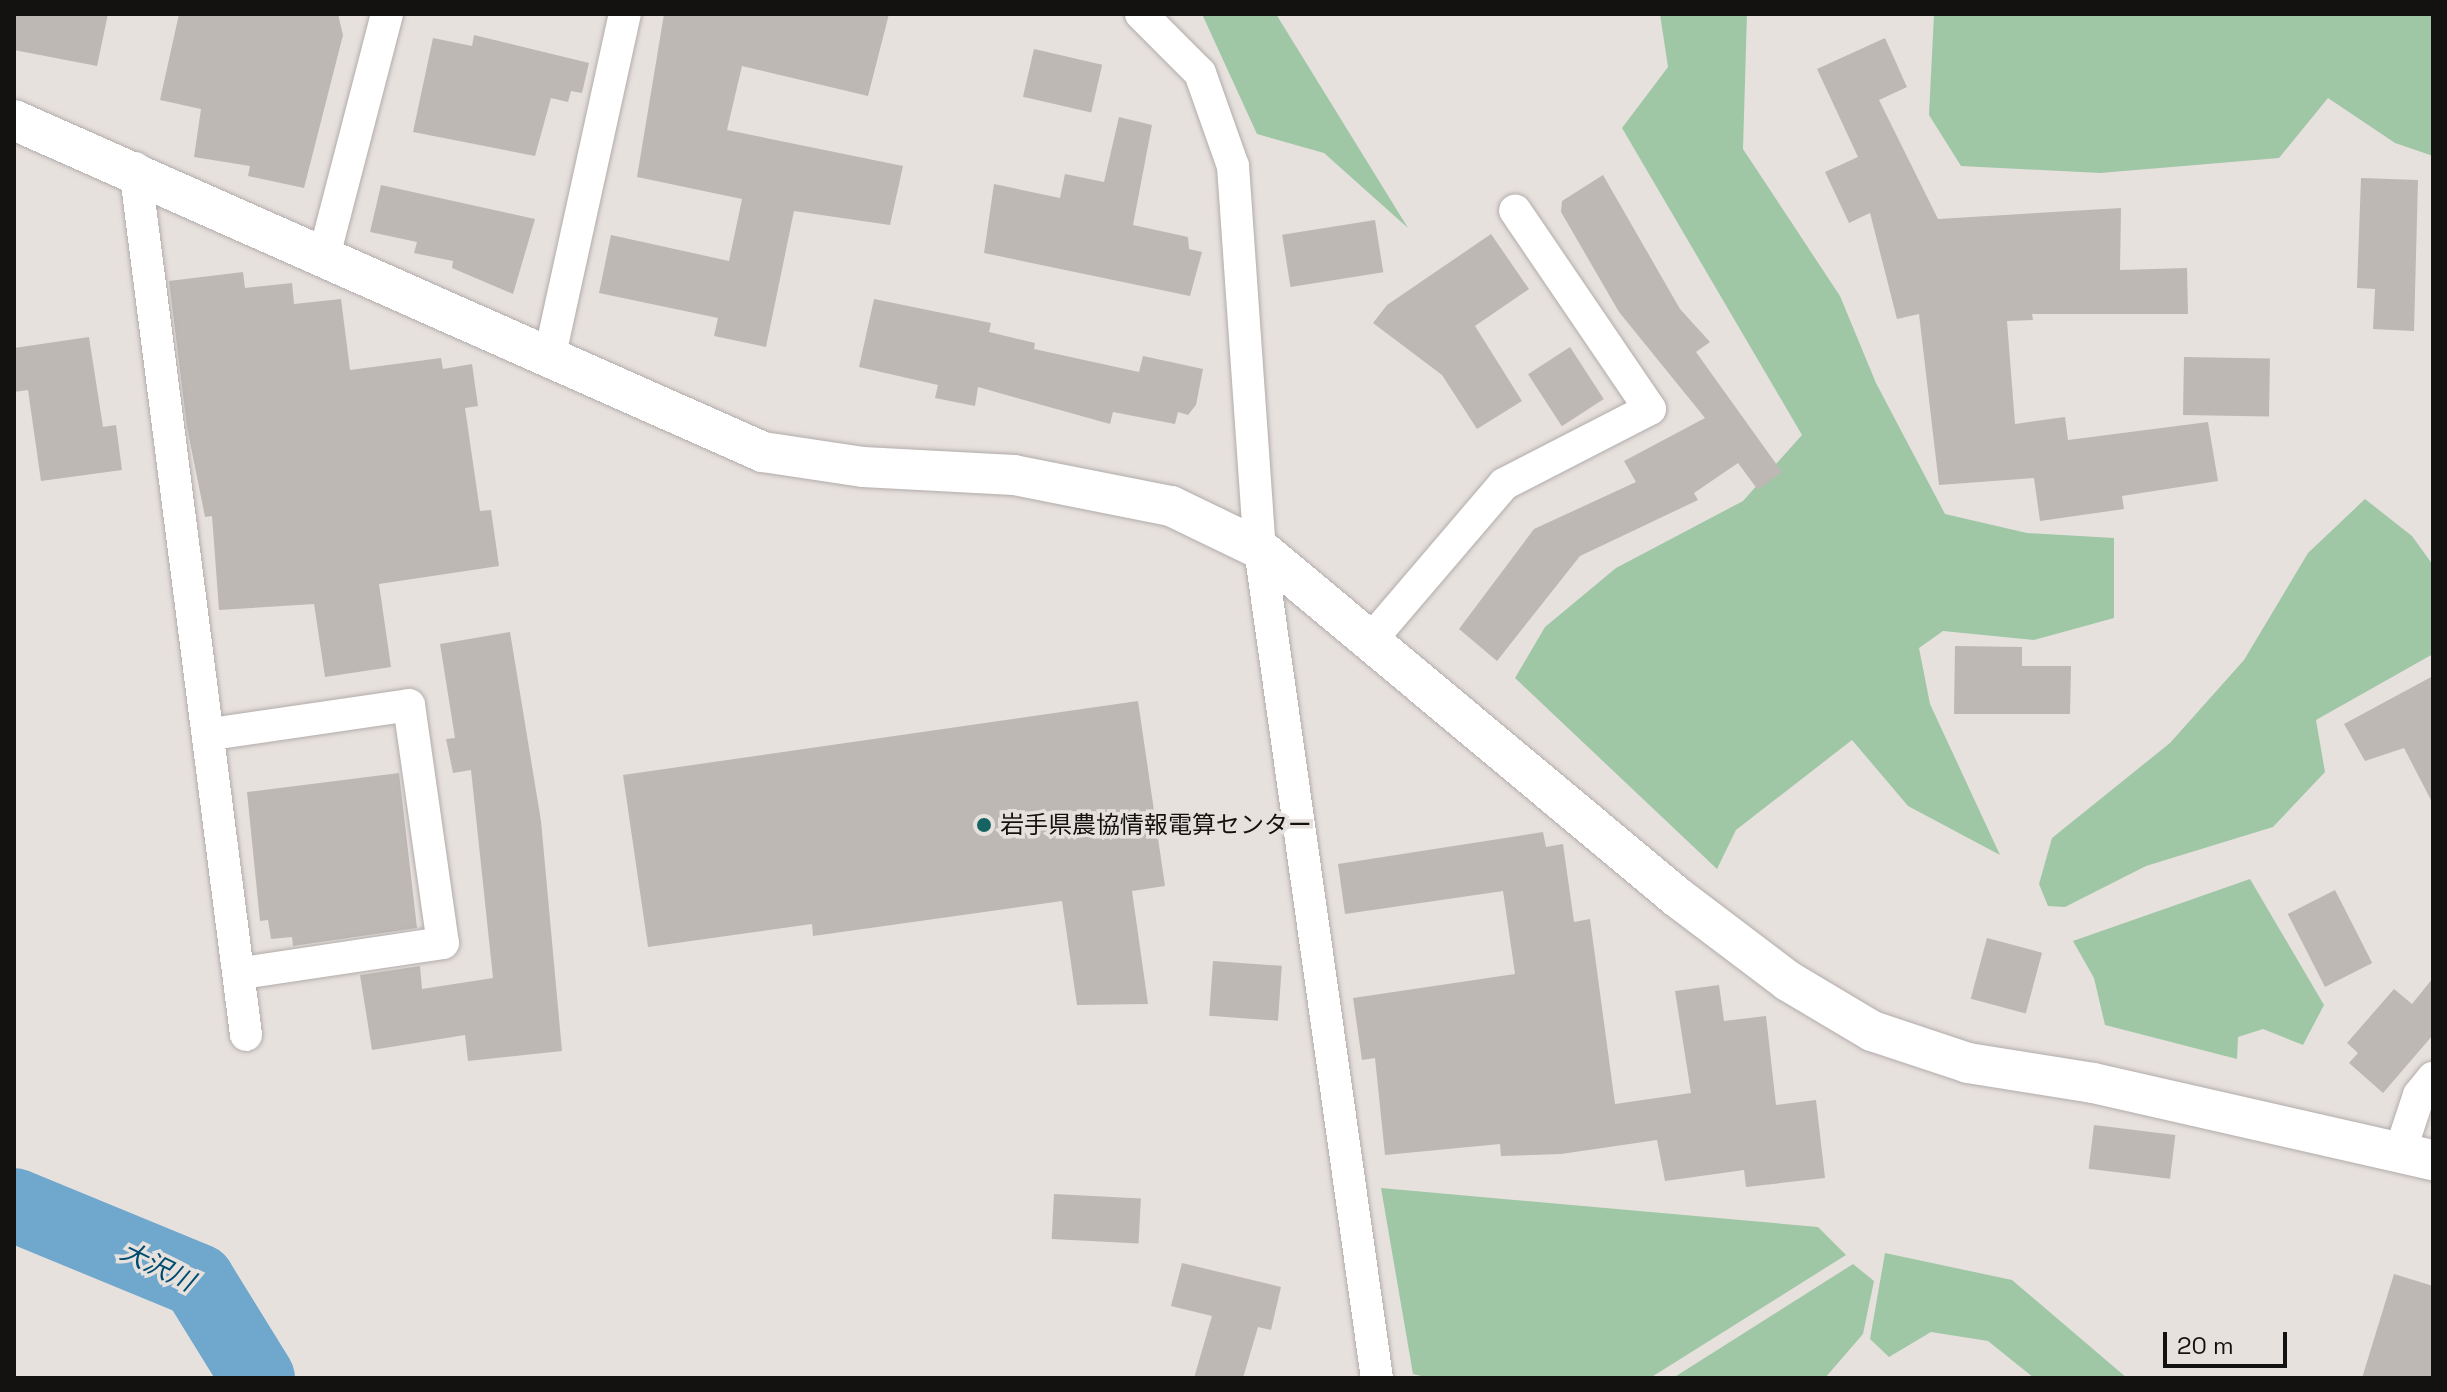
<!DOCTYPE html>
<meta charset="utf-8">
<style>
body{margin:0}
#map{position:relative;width:2447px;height:1392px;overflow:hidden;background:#e7e1de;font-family:"Space Grotesk","Noto Sans JP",sans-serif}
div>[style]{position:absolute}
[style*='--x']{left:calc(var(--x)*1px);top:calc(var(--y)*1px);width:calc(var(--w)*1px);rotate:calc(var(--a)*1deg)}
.green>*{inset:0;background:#9fc7a6}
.river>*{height:74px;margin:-37px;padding:0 37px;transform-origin:37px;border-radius:37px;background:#6fa7cd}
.building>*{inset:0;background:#bdb8b4;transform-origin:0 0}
.roads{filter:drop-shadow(0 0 2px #b2acaa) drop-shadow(0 0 2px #b2acaa)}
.minor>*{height:32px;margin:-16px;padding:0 16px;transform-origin:16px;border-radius:16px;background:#fff}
.tertiary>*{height:40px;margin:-20px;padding:0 20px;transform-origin:20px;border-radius:20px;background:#fff}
.dots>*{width:22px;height:22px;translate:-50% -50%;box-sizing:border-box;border:4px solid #e7e1de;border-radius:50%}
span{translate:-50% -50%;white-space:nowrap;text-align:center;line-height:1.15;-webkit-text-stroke:7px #e7e1de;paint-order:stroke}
.poi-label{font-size:24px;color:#141211}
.left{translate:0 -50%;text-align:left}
.water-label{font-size:26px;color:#004c70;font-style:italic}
.frame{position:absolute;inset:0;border:16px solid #141211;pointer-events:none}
.scale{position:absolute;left:2163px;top:1332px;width:124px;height:36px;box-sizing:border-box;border:4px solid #141211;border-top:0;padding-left:10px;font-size:24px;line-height:28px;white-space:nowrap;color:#141211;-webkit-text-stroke:6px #e7e1de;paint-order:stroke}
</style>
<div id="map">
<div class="green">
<i style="clip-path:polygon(1202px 14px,1276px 14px,1408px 228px,1324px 153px,1257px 134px)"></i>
<i style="clip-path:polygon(1660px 14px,1747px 14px,1743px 149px,1840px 296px,1876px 383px,1945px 514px,2027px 533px,2114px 538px,2114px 618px,2034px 640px,1943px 631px,1919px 648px,1930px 704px,2000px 855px,1908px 806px,1852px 740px,1736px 830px,1717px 869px,1515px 678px,1545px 627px,1616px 568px,1743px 501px,1802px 435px,1622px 128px,1668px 67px)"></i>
<i style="clip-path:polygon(1934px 14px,2433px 14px,2433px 156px,2395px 143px,2328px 98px,2279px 158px,2100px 173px,1961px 166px,1929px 115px)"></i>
<i style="clip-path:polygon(2365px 499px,2412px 536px,2433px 565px,2433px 654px,2316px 720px,2325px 772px,2273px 827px,2146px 866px,2065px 907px,2048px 906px,2039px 884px,2052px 838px,2170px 743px,2244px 660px,2308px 553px)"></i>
<i style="clip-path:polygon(2250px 879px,2324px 1005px,2303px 1045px,2263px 1029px,2238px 1037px,2237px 1059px,2105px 1025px,2094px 978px,2073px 941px)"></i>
<i style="clip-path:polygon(1381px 1188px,1818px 1227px,1846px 1255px,1650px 1378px,1429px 1378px,1413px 1374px)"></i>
<i style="clip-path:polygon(1885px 1253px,2012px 1280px,2127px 1378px,2034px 1378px,1988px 1341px,1931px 1332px,1889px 1357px,1870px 1339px)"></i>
<i style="clip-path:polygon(1853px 1264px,1874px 1281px,1863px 1334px,1825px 1378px,1673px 1378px)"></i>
</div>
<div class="river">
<i style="--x:14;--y:1205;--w:199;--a:22.4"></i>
<i style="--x:198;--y:1281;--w:114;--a:58.3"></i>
</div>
<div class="building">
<i style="clip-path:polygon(14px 14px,108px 14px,97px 66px,14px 50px)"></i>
<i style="clip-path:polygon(179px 14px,338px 14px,343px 35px,304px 188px,248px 176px,250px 166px,194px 157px,201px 109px,160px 100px)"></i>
<i style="clip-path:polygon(664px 14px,889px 14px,868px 96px,742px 66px,727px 130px,903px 166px,890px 225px,794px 211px,766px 347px,714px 336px,718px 318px,599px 293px,611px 235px,729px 261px,742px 199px,637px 177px)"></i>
<i style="clip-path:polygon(474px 35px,589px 63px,582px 93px,571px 91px,568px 102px,551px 98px,535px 156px,413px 132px,433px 38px,472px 46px)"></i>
<i style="clip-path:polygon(1885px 38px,1907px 87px,1879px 100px,1938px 219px,2121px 208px,2120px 270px,2187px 268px,2188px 314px,2032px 314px,2033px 320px,2007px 321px,2015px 424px,2065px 417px,2068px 440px,2208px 422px,2218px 481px,2122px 496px,2124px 509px,2040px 521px,2034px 478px,1939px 485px,1919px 314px,1897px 319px,1870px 213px,1849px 223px,1825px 172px,1858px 157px,1817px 69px)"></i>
<i style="left:1034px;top:49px;width:70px;height:49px;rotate:13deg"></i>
<i style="clip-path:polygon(1119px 117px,1152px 125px,1133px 225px,1188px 237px,1189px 249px,1202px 252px,1190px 296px,984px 253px,994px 184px,1060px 198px,1065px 174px,1104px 182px)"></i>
<i style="clip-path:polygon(1603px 175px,1680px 309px,1710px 342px,1696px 352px,1782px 472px,1758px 490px,1738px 463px,1694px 493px,1698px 500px,1580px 556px,1497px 661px,1459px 629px,1534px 529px,1636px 482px,1624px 461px,1705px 418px,1619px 312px,1561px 212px,1562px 201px)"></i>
<i style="clip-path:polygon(2361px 178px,2418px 180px,2414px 331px,2373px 329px,2375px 289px,2357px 288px)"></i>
<i style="clip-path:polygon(381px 185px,535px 219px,513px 294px,452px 268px,453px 261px,414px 253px,417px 242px,370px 232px)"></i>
<i style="left:1375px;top:220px;width:53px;height:94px;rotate:81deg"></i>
<i style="clip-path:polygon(1491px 234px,1529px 289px,1475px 326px,1522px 401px,1477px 429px,1442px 375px,1373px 323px,1387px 305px)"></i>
<i style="clip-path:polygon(243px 272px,245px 288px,292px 283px,294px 304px,341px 299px,350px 370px,441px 358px,443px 369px,472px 364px,478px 406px,465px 408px,480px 511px,491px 510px,499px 566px,379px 584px,391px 667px,325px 677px,314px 604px,219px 610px,212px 516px,205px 517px,187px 427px,169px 281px)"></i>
<i style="clip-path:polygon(874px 299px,991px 323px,989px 332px,1035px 343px,1034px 349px,1139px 372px,1143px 356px,1203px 369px,1196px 405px,1188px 415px,1178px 412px,1175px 424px,1113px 412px,1110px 424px,978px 387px,975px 406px,935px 398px,938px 385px,859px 367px)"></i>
<i style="clip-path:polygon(89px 337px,103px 427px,116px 425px,122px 470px,41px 481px,28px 390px,14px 392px,14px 348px)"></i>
<i style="left:1570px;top:347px;width:62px;height:50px;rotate:57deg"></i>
<i style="left:2184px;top:357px;width:86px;height:58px;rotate:1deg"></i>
<i style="clip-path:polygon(510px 632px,541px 821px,562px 1051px,468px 1061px,465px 1035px,372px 1050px,360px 975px,420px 966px,422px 989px,493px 978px,471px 770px,453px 773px,446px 739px,455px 738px,440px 644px)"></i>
<i style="clip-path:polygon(1955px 646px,2022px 647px,2022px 666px,2071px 666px,2070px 714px,1954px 714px)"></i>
<i style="clip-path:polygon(2433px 676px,2433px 804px,2404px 748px,2365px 761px,2344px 724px)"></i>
<i style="clip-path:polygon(1138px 701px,1165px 886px,1132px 891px,1148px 1004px,1077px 1005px,1062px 901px,813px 936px,812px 924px,648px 947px,623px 775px)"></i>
<i style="clip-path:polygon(399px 773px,417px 928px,293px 946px,292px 937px,271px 939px,268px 920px,260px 921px,247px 792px)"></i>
<i style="clip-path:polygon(1543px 832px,1546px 847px,1563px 844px,1574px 922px,1590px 919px,1615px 1104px,1691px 1093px,1675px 991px,1719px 985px,1724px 1021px,1766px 1016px,1776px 1105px,1816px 1100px,1825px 1178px,1746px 1187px,1744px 1170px,1665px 1181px,1657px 1140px,1561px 1154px,1501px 1156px,1500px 1144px,1385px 1155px,1375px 1058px,1362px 1060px,1353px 998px,1515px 974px,1503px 891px,1345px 914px,1338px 864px)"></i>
<i style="left:2335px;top:890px;width:82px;height:53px;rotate:63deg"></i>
<i style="left:1987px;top:938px;width:57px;height:63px;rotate:15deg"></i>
<i style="left:1213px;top:961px;width:69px;height:55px;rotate:4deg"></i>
<i style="clip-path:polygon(2433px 978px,2433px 1035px,2383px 1093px,2349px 1063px,2358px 1053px,2347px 1043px,2394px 989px,2412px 1004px)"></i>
<i style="left:2094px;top:1125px;width:82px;height:44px;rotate:7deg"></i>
<i style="left:1054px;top:1194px;width:87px;height:45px;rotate:3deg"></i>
<i style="clip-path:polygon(1182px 1263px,1281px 1287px,1271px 1330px,1258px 1327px,1243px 1378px,1194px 1378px,1212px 1316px,1171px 1306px)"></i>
<i style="clip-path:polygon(2394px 1274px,2433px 1286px,2433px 1378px,2362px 1378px)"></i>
</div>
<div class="roads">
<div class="minor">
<i style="--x:1141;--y:14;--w:83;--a:45"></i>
<i style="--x:1200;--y:73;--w:99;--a:70.5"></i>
<i style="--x:1233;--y:166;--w:384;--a:86"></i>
<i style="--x:1260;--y:549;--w:837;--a:81.97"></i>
<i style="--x:135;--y:168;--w:874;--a:82.7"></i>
<i style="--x:324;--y:256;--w:250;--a:-75.4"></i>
<i style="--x:549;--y:359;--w:353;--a:-77.6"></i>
<i style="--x:1370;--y:641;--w:206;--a:-49.5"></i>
<i style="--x:1504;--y:484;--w:164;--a:-27.2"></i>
<i style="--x:1650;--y:409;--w:240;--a:-124.2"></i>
<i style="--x:211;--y:734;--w:200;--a:-8.3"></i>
<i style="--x:409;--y:705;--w:240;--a:81.9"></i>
<i style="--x:443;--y:943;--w:202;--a:171.5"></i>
<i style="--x:2400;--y:1152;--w:60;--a:-71.6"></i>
<i style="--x:2419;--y:1095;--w:22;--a:-51"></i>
</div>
<div class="tertiary">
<i style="--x:14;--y:120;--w:819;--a:23.91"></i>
<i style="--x:763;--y:452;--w:101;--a:8.5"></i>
<i style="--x:863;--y:467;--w:151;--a:3"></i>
<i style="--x:1014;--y:475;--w:160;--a:11.2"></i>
<i style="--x:1171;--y:506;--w:99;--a:25.8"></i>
<i style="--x:1260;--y:549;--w:543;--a:39.85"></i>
<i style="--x:1677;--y:897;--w:139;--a:37.1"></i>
<i style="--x:1788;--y:981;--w:98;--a:30.8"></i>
<i style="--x:1872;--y:1031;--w:101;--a:18.4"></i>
<i style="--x:1968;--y:1063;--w:127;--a:9.1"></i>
<i style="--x:2093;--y:1083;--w:349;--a:12.8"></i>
</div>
</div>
<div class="dots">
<i style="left:984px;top:825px;background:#166461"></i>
</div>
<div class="poi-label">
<span class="left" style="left:1000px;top:825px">岩手県農協情報電算センター</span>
</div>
<div class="water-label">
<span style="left:157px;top:1267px;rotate:26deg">大沢川</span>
</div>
<div class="frame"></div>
<div class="scale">20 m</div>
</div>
